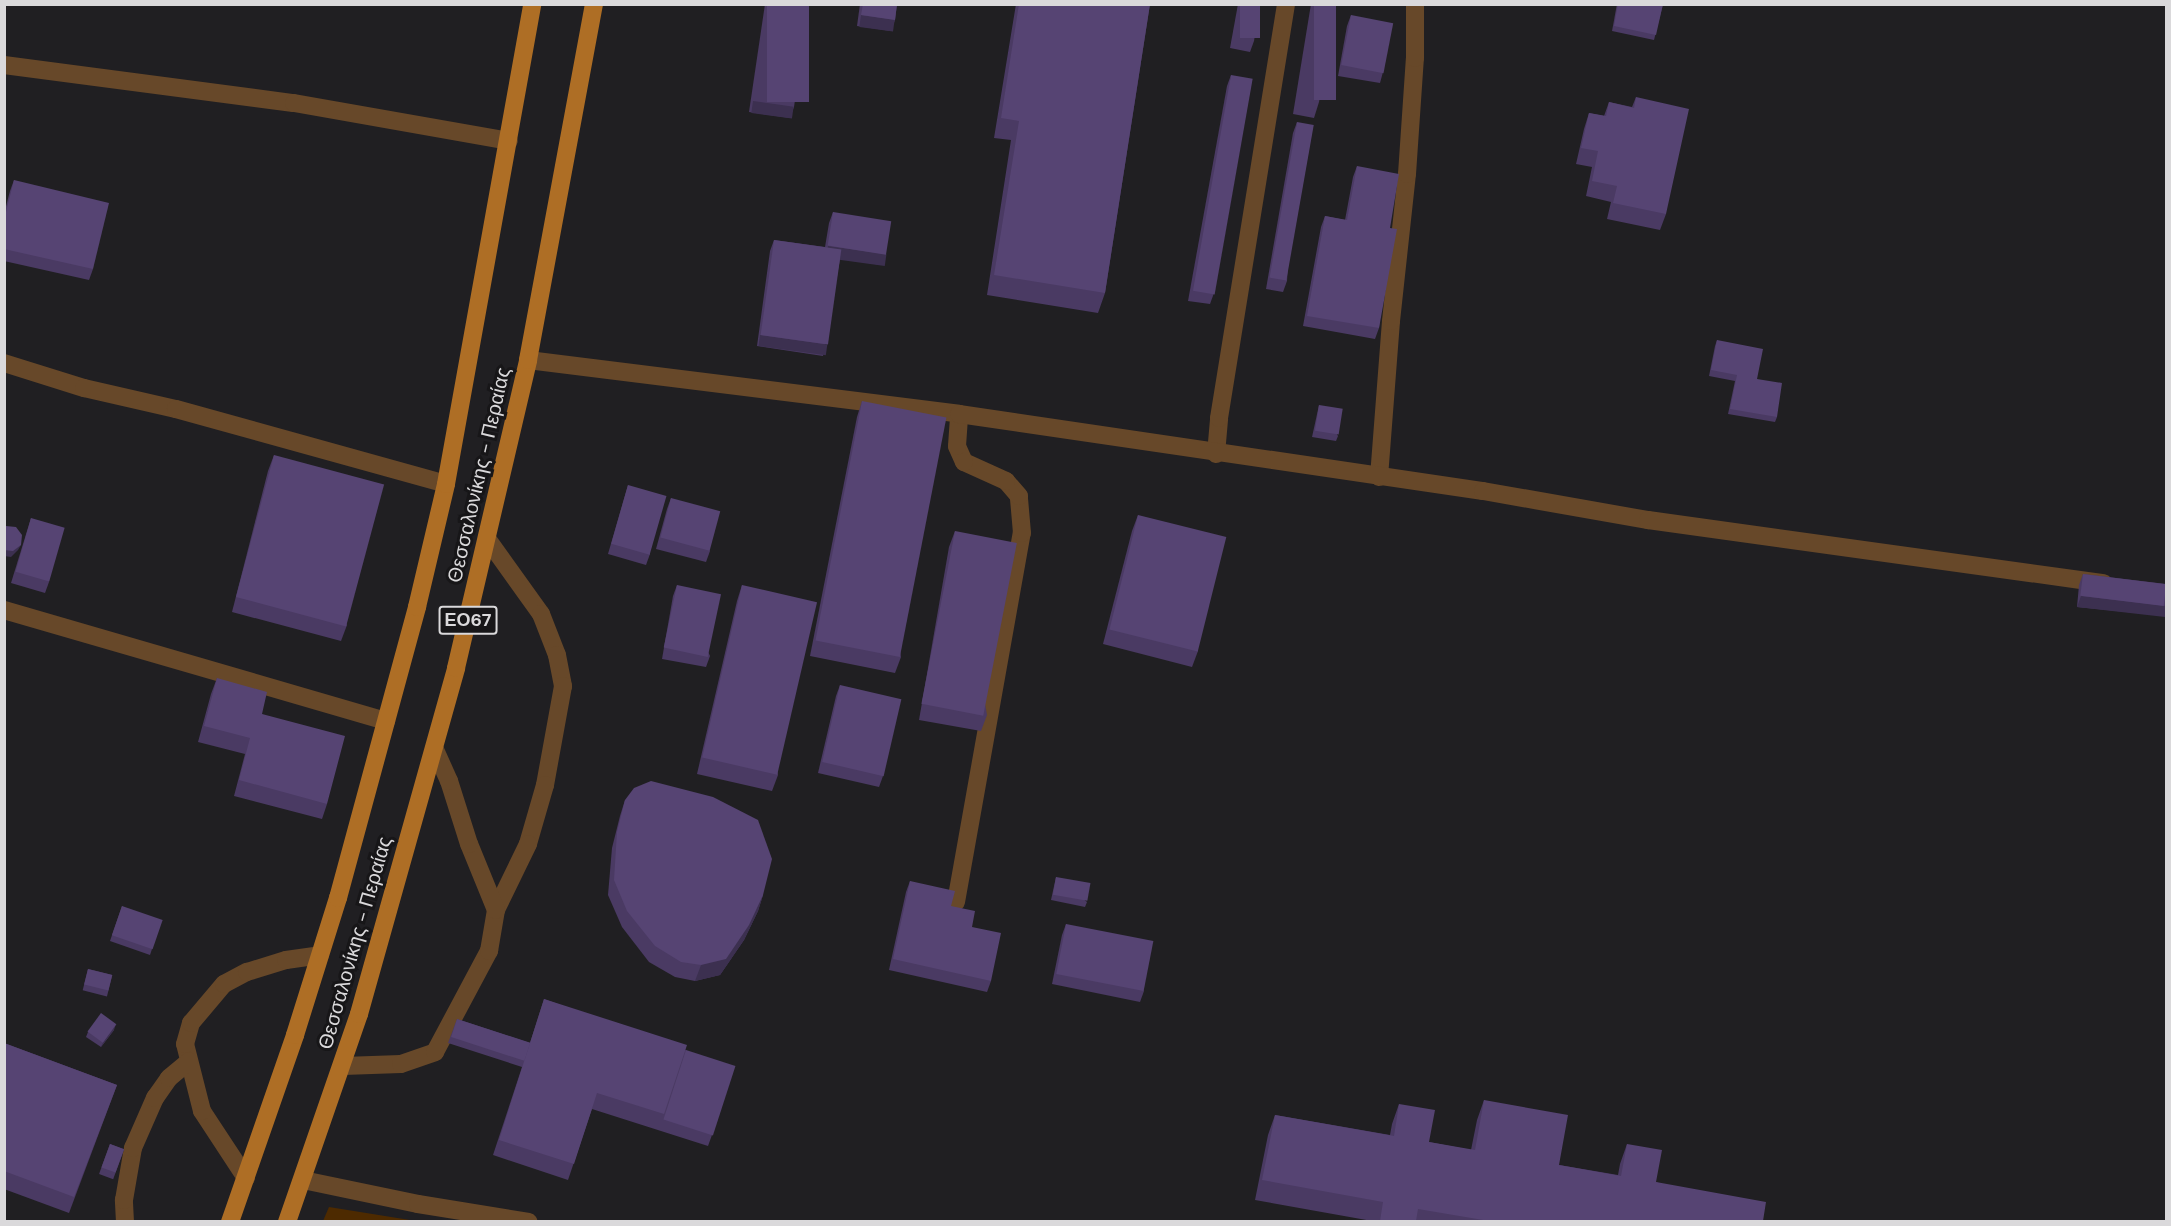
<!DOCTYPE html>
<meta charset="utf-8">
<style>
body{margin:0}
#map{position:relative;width:2171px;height:1226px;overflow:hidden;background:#201f22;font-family:"DM Sans",sans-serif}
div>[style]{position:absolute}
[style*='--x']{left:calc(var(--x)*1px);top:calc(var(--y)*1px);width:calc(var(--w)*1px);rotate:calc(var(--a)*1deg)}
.green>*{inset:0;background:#4d2a00}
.service>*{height:18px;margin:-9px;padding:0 9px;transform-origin:9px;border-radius:9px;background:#674829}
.minor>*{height:18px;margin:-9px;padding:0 9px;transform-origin:9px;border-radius:9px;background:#674829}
.primary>*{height:18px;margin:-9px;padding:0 9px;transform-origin:9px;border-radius:9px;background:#ae6e25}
.wall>*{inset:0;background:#4a3a63;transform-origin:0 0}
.shaded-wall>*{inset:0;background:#3c3050;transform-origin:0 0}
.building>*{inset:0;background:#564473;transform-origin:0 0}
span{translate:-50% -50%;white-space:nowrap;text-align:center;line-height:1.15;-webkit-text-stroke:6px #171618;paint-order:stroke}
.shield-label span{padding:2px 4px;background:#171618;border:2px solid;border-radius:4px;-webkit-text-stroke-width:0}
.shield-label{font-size:18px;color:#dad9db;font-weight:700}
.street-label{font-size:20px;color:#dad9db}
.frame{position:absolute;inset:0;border:6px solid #dad9db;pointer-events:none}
</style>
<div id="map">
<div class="green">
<i style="clip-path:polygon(329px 1207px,416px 1221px,323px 1221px)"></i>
</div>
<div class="service">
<i style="--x:4;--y:65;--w:292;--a:7.5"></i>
<i style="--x:294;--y:103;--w:218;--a:10"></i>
<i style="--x:1216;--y:454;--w:36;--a:-85"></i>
<i style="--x:1219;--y:418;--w:419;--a:-80.8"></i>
<i style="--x:1379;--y:477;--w:156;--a:-85.6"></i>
<i style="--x:1391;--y:321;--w:148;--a:-83.8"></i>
<i style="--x:1407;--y:174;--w:116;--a:-86.1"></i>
<i style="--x:1415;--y:58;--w:54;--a:-90"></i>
<i style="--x:488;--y:540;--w:91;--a:54.4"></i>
<i style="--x:541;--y:614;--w:44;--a:68.7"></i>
<i style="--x:557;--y:655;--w:32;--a:79"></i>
<i style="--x:563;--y:686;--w:101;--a:100.3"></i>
<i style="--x:545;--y:785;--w:61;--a:106.1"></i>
<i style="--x:528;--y:844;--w:73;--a:115.9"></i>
<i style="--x:956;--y:902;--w:375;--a:-79.9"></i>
<i style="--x:1022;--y:533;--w:37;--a:-95"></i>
<i style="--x:1019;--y:496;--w:20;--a:-131"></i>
<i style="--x:1006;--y:481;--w:46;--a:-155.7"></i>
<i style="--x:964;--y:462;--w:17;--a:-114"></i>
<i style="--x:957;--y:446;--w:32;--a:-86"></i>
<i style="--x:343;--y:1066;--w:58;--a:-2"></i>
<i style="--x:401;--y:1064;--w:36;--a:-19"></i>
<i style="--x:435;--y:1052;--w:115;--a:-61.9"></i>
<i style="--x:489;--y:951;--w:42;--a:-80.3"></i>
<i style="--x:496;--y:910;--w:71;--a:-112.2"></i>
<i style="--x:469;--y:844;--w:66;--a:-107.6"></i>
<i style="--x:449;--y:781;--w:36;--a:-114"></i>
<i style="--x:246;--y:1178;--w:80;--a:-123.3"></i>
<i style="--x:202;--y:1111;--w:69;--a:-104.2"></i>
<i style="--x:185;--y:1044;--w:22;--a:-74"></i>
<i style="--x:191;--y:1023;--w:51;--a:-49.8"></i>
<i style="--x:224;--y:984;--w:26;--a:-28"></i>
<i style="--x:247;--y:972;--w:41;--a:-17.1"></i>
<i style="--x:286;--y:960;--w:34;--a:-8"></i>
<i style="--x:125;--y:1222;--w:22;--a:-93"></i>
<i style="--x:124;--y:1200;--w:53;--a:-80.2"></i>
<i style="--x:133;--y:1148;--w:55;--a:-66.3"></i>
<i style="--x:155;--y:1098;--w:24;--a:-55"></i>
<i style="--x:169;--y:1078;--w:26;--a:-40"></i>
</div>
<div class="minor">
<i style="--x:528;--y:360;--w:434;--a:7.1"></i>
<i style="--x:959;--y:414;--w:530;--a:8.36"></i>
<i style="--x:1483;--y:491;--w:168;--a:10"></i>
<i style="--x:1648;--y:520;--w:460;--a:7.9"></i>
<i style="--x:4;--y:363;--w:84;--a:17.4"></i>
<i style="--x:84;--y:388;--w:94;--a:12.9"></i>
<i style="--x:176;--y:409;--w:280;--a:15.5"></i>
<i style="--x:4;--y:610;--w:398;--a:16.2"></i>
<i style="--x:303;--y:1180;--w:117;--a:11.8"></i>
<i style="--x:418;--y:1204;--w:112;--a:9.2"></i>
</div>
<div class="primary">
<i style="--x:230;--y:1222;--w:198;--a:-70.8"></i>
<i style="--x:295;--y:1035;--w:144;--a:-72.6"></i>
<i style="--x:338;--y:898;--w:302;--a:-74.8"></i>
<i style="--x:417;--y:607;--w:126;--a:-76.7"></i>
<i style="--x:446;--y:484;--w:488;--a:-79.8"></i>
<i style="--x:287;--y:1222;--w:220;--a:-70.9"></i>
<i style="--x:359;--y:1014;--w:359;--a:-74.3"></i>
<i style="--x:456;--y:668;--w:316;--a:-76.8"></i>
<i style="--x:528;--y:360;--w:362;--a:-79.5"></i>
</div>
<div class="wall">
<i style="clip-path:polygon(765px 4px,809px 4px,794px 107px,790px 118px,749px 112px)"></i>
<i style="clip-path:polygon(860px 4px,897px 4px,895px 20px,891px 31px,857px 26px)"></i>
<i style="clip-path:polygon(1016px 4px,1150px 4px,1105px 293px,1098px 313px,987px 295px,1011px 140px,994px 138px)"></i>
<i style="clip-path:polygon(1238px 4px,1260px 4px,1254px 41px,1250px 52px,1230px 48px)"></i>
<i style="clip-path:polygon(1311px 4px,1336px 4px,1319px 102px,1314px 118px,1293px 114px)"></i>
<i style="clip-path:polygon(1617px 4px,1663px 4px,1654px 40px,1612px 31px)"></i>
<i style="clip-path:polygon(1351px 15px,1383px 72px,1380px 83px,1338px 76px,1347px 26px)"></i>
<i style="clip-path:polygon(1231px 75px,1214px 293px,1210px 304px,1188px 301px,1227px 86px)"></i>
<i style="clip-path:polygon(1636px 97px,1666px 214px,1660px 230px,1607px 219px,1611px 202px,1586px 196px,1592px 167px,1576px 164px,1584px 129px,1589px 113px,1604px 116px,1609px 102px,1632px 107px)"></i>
<i style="clip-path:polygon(1297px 122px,1287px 281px,1283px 292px,1266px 289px,1293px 133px)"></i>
<i style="clip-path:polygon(1357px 166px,1390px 228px,1379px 328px,1375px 339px,1303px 326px,1321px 227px,1325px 216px,1345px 220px,1353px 177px)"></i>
<i style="clip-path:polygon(14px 180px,93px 269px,89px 280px,4px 261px,4px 214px,10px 191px)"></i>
<i style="clip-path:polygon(833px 212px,886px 254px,882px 265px,840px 259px,823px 356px,757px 346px,770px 251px,774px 240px,825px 247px,829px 223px)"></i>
<i style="clip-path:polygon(1717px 340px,1757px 379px,1777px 417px,1775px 422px,1728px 414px,1735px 381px,1709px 376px,1715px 346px)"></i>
<i style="clip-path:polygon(862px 401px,901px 657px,895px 673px,810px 656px,857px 417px)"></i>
<i style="clip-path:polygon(1319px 405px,1338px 436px,1336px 441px,1312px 437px)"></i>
<i style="clip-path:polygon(274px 455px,347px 625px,341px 641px,232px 612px,268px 471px)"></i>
<i style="clip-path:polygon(628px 485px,650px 554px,646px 565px,608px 554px)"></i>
<i style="clip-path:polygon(671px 498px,710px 551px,706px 562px,656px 549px,667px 509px)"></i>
<i style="clip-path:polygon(1138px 515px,1198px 651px,1192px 667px,1103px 644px,1132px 531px)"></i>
<i style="clip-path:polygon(31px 518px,49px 582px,45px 593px,11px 583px)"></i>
<i style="clip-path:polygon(955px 531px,987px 715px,981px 731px,919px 720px,949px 547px)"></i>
<i style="clip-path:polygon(2083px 574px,2166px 584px,2166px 622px,2165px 622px,2166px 616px,2077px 607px,2079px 585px)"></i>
<i style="clip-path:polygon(677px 585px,710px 656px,706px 667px,662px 659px,673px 596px)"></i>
<i style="clip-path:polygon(742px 585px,778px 775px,772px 791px,697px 774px,737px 601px)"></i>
<i style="clip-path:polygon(217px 678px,262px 714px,327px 804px,322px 819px,234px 796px,245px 754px,198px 742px,211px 694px)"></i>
<i style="clip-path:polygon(840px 685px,883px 776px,879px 787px,818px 773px,836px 696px)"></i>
<i style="clip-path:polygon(625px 800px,763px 895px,758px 911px,744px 940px,720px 975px,695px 981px,675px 977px,649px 962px,622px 927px,608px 895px,612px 848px,620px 816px)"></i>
<i style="clip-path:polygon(1056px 877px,1087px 902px,1085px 907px,1051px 900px)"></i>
<i style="clip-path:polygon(910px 881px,951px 906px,991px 981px,987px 992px,889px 970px,906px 892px)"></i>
<i style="clip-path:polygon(122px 906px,152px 949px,150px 955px,110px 941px)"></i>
<i style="clip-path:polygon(1066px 924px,1144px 991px,1140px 1002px,1052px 984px,1062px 935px)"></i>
<i style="left:88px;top:969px;width:25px;height:22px;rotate:14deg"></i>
<i style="clip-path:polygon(544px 999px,686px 1050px,712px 1135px,708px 1146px,592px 1109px,568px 1180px,493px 1155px,522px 1067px,448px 1043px,457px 1019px,530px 1043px)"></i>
<i style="clip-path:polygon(114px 1030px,101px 1047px,86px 1037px,88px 1032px)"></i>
<i style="clip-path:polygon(4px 1043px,117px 1085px,69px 1213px,4px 1189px)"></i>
<i style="clip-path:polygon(1484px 1100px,1559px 1165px,1618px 1175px,1620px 1164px,1627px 1144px,1656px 1182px,1763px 1221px,1372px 1221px,1255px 1200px,1268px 1135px,1275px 1115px,1390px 1135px,1392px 1124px,1399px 1104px,1429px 1142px,1471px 1150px,1477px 1120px)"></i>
<i style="left:110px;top:1144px;width:15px;height:32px;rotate:20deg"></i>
</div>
<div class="shaded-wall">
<i style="left:861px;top:15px;width:34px;height:12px;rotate:8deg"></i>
<i style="left:753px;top:101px;width:41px;height:12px;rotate:8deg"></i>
<i style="left:828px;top:246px;width:59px;height:12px;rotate:8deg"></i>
<i style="left:760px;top:335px;width:68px;height:11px;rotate:8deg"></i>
<i style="clip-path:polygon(21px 545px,18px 550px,11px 557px,4px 556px,4px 550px)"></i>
<i style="clip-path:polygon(2081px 596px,2166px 606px,2166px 613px,2165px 617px,2077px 607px)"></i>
<i style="clip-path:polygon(763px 895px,758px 911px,744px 940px,720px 975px,695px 981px,701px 965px)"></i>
<i style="clip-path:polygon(116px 1024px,114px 1030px,101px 1047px,103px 1042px)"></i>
</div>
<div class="building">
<i style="left:767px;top:4px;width:42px;height:98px"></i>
<i style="clip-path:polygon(863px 4px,897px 4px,895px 20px,861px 15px)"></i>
<i style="clip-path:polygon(1019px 4px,1150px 4px,1105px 293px,994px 275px,1019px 121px,1001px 118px)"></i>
<i style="left:1240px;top:4px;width:20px;height:34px"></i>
<i style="left:1314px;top:4px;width:22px;height:96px"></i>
<i style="clip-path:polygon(1618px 4px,1663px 4px,1656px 35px,1614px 26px)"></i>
<i style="left:1351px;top:15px;width:43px;height:51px;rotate:11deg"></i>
<i style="left:1231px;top:75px;width:22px;height:219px;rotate:10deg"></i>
<i style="clip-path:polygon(1636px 97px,1689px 109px,1666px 214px,1613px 203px,1617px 186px,1592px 181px,1598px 151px,1581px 148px,1589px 113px,1606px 116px,1609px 102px,1634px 108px)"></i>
<i style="left:1297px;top:122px;width:17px;height:158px;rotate:10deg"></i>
<i style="clip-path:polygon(1357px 166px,1399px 174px,1390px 228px,1397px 229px,1379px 328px,1307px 316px,1325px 216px,1347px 220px)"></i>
<i style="clip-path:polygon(14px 180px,109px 203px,93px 269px,4px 249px,4px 220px)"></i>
<i style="left:833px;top:212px;width:59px;height:34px;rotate:9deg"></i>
<i style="left:774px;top:240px;width:68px;height:96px;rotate:8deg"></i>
<i style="clip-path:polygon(1717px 340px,1763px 349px,1757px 379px,1782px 383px,1777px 417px,1730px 409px,1737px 375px,1711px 370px)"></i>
<i style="left:862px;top:401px;width:86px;height:244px;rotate:11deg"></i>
<i style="left:1319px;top:405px;width:24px;height:26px;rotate:9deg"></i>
<i style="left:274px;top:455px;width:114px;height:147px;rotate:15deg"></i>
<i style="left:628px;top:485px;width:40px;height:61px;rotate:16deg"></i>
<i style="left:671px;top:498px;width:51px;height:41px;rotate:15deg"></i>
<i style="left:1138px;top:515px;width:91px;height:118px;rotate:14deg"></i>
<i style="left:31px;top:518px;width:35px;height:56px;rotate:16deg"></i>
<i style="clip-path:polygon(6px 526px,16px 527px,22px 535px,21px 545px,13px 551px,4px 550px,4px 527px)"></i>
<i style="left:955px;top:531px;width:63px;height:176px;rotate:11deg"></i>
<i style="left:2083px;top:574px;width:84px;height:22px;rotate:7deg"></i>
<i style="left:677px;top:585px;width:45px;height:64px;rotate:12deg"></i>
<i style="left:742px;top:585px;width:77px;height:177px;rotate:13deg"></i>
<i style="clip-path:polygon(217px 678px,267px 692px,262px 714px,345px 736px,327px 804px,239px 780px,250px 738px,204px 726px)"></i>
<i style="left:840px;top:685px;width:63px;height:79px;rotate:13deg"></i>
<i style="clip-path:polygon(651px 781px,713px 797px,758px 820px,772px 859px,763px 895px,749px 925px,726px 959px,701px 965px,681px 962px,655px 946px,627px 911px,614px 880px,617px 832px,625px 800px,634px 788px)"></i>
<i style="left:1056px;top:877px;width:35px;height:18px;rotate:10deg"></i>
<i style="clip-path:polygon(910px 881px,955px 891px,951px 906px,975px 911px,972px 927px,1001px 933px,991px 981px,893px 959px)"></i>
<i style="left:122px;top:906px;width:43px;height:31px;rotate:19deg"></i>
<i style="left:1066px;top:924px;width:89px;height:51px;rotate:11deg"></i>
<i style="left:88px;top:969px;width:25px;height:16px;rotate:14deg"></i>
<i style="clip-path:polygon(544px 999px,687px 1045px,664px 1114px,597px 1093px,574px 1164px,499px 1140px)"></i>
<i style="left:101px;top:1013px;width:19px;height:23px;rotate:36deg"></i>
<i style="left:457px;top:1019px;width:77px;height:19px;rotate:18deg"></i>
<i style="clip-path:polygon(4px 1043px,117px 1085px,74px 1197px,4px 1171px)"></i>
<i style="left:686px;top:1050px;width:52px;height:73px;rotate:18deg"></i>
<i style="clip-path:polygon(1484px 1100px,1568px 1115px,1559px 1165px,1621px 1176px,1627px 1144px,1662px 1150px,1656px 1182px,1766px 1202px,1763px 1221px,1489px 1221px,1418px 1209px,1416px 1221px,1380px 1221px,1383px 1202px,1262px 1180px,1275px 1115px,1394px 1136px,1399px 1104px,1435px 1110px,1429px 1142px,1475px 1150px)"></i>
<i style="left:110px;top:1144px;width:15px;height:25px;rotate:20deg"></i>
</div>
<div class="shield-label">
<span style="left:468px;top:620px">ΕΟ67</span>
</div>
<div class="street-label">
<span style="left:479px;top:475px;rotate:-77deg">Θεσσαλονίκης - Περαίας</span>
<span style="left:355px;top:943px;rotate:-74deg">Θεσσαλονίκης - Περαίας</span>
</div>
<div class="frame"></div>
</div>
